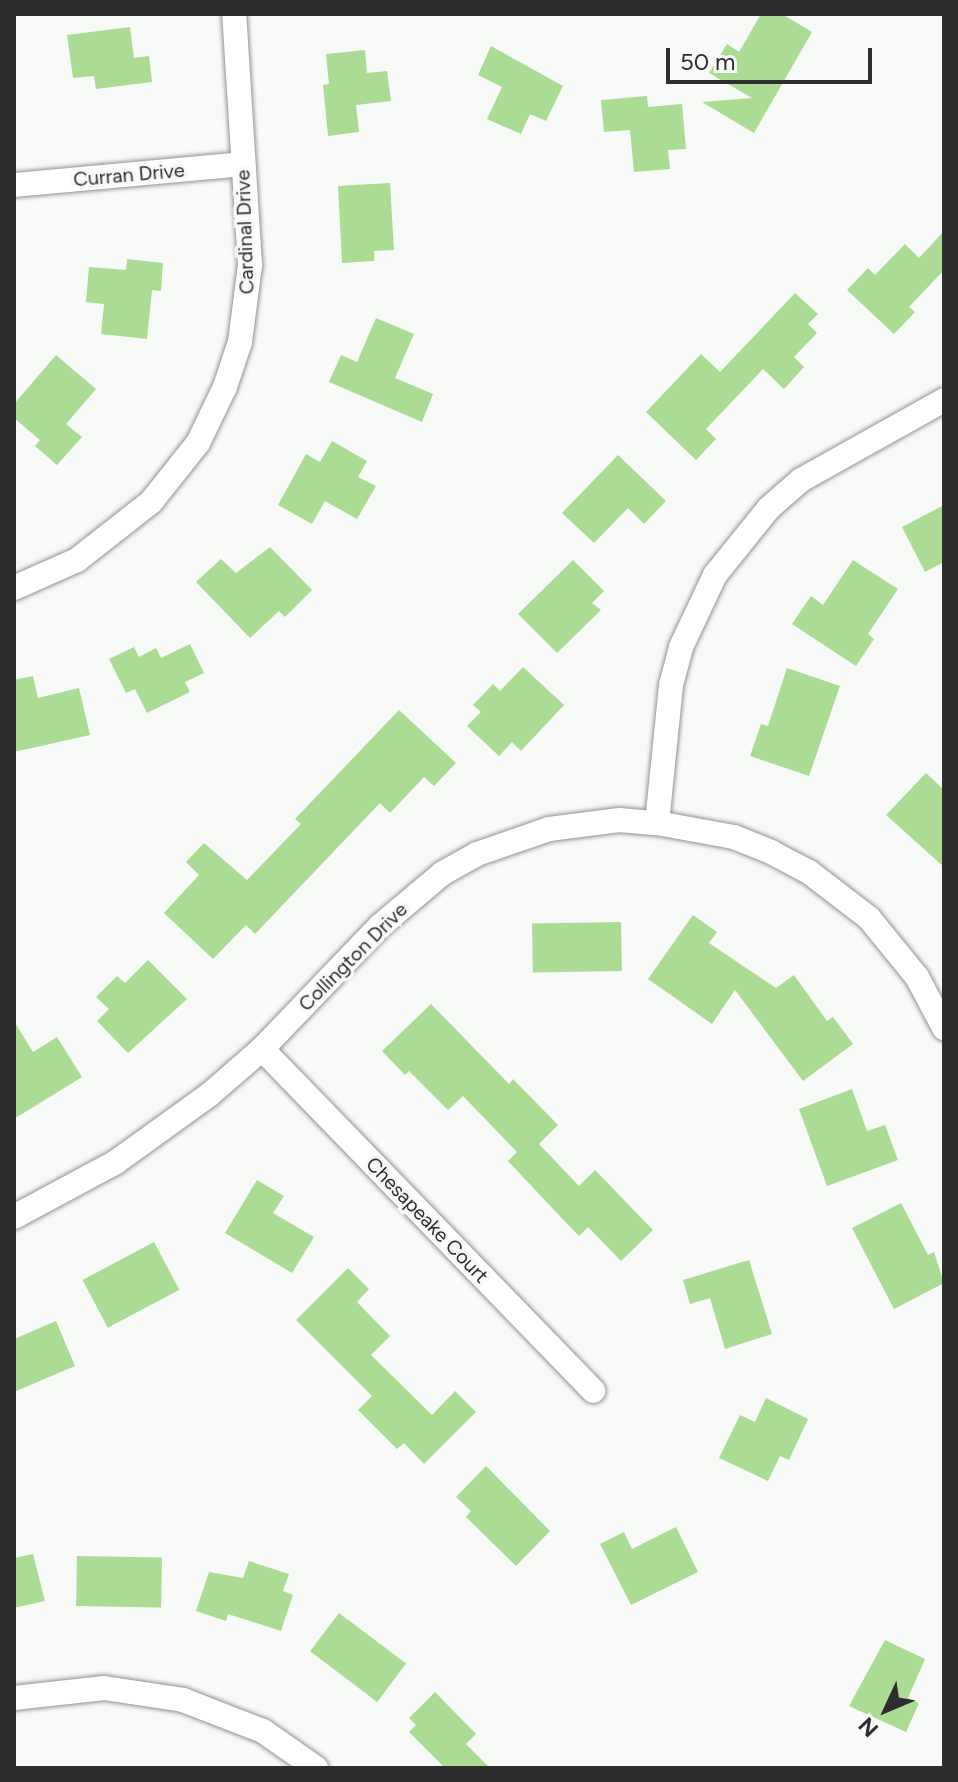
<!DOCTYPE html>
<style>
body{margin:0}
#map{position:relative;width:958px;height:1782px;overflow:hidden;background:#f7faf6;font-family:Figtree,sans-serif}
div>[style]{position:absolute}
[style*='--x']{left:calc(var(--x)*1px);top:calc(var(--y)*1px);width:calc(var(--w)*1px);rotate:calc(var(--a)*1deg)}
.building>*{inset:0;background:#abdc93;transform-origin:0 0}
.roads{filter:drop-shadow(0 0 2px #919490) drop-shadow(0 0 2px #919490)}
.minor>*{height:24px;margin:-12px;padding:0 12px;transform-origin:12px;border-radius:12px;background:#fff}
span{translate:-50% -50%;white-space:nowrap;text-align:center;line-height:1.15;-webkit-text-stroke:7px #f7faf6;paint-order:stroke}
.street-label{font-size:20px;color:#2d2e2d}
.frame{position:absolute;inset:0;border:16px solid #2d2e2d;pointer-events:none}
.north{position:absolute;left:846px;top:1670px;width:80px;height:80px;-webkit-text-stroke:6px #f7faf6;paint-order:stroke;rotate:226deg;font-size:22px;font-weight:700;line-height:32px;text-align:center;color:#2d2e2d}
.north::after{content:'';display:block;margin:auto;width:28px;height:36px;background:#2d2e2d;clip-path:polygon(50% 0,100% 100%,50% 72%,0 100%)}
.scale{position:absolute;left:666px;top:48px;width:206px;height:36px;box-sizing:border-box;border:4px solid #2d2e2d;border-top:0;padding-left:10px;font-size:24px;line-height:28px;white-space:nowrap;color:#2d2e2d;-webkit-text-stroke:6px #f7faf6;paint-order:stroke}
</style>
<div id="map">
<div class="building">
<i style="clip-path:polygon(761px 14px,782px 14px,812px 32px,754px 133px,702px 102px,752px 98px,709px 73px,727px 44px,739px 52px)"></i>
<i style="clip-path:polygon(130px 27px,134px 58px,149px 56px,152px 82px,96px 89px,94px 76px,73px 78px,67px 35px)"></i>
<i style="clip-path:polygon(491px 46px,563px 86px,546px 121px,530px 114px,521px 134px,487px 119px,502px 87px,478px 75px)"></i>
<i style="clip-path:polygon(365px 50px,367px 73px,387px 71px,391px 101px,356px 105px,359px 132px,328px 136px,323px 85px,329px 84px,326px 54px)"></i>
<i style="clip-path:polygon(647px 96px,648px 107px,682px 104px,686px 149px,668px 150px,670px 169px,634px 172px,630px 130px,604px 132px,601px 100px)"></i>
<i style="clip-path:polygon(390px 183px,394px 250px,374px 251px,374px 261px,342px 263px,338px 186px)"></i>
<i style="clip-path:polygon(944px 231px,944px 270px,909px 307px,915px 312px,894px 334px,847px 290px,868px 268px,875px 275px,905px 244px,919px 258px)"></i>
<i style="clip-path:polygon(127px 259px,163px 263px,161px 291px,152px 290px,147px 339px,101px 334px,104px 304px,86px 302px,89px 267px,126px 270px)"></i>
<i style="clip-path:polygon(795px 293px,818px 314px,808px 324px,817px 333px,794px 357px,804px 367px,784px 389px,763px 369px,706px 429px,716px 439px,696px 460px,646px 412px,701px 354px,720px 372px)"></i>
<i style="clip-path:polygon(376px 318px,414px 334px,395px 378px,433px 394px,422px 422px,329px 382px,341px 355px,357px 362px)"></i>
<i style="clip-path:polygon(56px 355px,96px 389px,66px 424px,82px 437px,57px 465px,35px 446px,40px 440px,14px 418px,14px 404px)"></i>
<i style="clip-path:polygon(332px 441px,367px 461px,358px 477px,376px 486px,357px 519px,325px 501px,312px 524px,278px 505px,306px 454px,320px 462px)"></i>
<i style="clip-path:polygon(618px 455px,666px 501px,644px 524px,628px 508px,594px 543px,562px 513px)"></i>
<i style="clip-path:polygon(944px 505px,944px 562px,925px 572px,902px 527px)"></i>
<i style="clip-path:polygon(270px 547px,312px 590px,285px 617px,279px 611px,250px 638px,196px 582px,221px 559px,236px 573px)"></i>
<i style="clip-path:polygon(573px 560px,604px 591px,592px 603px,601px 610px,557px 653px,518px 614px)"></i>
<i style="clip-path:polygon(853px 560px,898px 589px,868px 634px,874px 639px,856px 666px,792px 624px,811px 596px,823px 605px)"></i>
<i style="clip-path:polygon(190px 644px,204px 673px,185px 682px,190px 692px,147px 713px,135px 689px,126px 693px,109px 659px,134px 647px,139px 657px,156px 648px,161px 658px)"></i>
<i style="clip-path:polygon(523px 667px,564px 705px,521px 751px,512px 742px,499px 756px,467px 726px,481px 712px,473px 705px,493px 684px,500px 691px)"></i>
<i style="clip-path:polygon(787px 668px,840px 686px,809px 776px,750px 756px,761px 724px,768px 726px)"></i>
<i style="clip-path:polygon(33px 676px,38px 698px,79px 688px,90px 735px,14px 752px,14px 680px)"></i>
<i style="clip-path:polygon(399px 710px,456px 763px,434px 786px,424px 777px,390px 813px,380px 803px,255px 934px,246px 925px,213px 959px,164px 913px,199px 875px,186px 862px,204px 843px,247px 880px,301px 824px,295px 819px)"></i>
<i style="clip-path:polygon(926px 773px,944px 790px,944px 867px,886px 815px)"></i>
<i style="clip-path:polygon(693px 915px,717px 932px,709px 943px,776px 988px,794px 975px,827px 1021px,833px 1017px,853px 1044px,803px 1081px,735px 990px,712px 1024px,648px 979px)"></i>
<i style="left:621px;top:922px;width:49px;height:89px;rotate:89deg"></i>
<i style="clip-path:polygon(148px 960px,187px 999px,128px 1053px,97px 1021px,109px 1009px,96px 997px,117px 976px,125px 983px)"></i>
<i style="clip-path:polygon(431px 1004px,509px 1084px,513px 1079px,558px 1125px,539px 1144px,579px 1186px,595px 1170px,653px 1230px,621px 1261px,588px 1227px,579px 1236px,554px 1210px,508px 1161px,517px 1152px,463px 1096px,448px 1110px,409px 1071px,405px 1075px,382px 1051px)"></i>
<i style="clip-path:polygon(14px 1021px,33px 1052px,57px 1037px,82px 1077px,14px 1119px)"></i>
<i style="clip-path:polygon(852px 1089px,867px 1131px,885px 1125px,898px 1160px,827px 1186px,799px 1109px)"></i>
<i style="clip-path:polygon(257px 1180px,284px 1196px,273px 1213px,314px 1237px,292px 1273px,225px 1233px)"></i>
<i style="clip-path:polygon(901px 1203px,928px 1255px,934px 1252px,944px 1283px,894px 1309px,852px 1228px)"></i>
<i style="left:154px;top:1242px;width:54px;height:81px;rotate:62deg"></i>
<i style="clip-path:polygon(749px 1260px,772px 1334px,725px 1349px,710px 1298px,690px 1304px,683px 1280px)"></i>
<i style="clip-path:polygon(348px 1268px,369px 1289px,357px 1302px,390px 1336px,371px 1355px,432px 1415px,455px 1391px,476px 1412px,424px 1464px,404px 1443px,397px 1449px,358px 1410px,372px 1396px,296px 1320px)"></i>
<i style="clip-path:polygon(56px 1321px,75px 1366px,14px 1392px,14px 1339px)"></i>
<i style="clip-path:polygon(766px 1398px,808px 1419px,789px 1460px,780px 1456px,768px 1481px,719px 1458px,740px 1415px,755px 1422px)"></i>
<i style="clip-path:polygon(486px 1466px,550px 1531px,516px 1566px,466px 1517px,471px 1511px,456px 1497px)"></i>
<i style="clip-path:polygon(676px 1527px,698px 1572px,631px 1605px,600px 1544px,624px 1532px,632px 1549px)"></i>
<i style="clip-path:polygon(33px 1554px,45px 1601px,14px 1608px,14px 1558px)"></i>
<i style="left:77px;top:1556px;width:85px;height:50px;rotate:1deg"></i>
<i style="clip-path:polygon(249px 1561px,289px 1574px,283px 1591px,293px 1595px,281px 1631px,228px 1614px,226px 1621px,196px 1611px,209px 1572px,243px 1578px)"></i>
<i style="left:339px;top:1613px;width:84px;height:48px;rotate:37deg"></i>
<i style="clip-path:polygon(885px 1640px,925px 1659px,908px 1698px,919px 1703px,906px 1732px,849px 1706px)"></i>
<i style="clip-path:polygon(435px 1692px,476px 1734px,466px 1744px,490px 1768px,445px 1768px,409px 1732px,416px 1725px,409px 1718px)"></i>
</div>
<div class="roads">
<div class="minor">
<i style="--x:14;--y:185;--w:230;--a:-5.2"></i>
<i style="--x:14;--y:588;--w:69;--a:-24"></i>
<i style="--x:77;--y:560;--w:94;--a:-38.1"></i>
<i style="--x:151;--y:502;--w:75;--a:-51.5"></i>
<i style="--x:198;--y:443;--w:62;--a:-64.3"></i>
<i style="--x:225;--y:387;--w:47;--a:-71.6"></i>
<i style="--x:240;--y:342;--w:78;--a:-82.6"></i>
<i style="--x:250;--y:265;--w:252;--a:-93.6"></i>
<i style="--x:657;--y:823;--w:139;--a:-84.2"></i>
<i style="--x:671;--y:685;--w:39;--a:-75"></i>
<i style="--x:681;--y:647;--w:80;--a:-64.7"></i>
<i style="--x:715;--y:575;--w:86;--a:-51.1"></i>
<i style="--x:769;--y:508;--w:43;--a:-41.2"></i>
<i style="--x:801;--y:480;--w:164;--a:-29.2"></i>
<i style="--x:262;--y:1049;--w:476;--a:45.9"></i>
<i style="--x:14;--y:1217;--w:116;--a:-28.3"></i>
<i style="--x:116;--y:1162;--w:115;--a:-35.8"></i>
<i style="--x:209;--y:1095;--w:70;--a:-41"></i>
<i style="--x:262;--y:1049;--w:170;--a:-46.2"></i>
<i style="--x:380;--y:926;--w:82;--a:-40.1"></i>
<i style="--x:443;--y:873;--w:39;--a:-29"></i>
<i style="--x:477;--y:854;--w:76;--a:-19.1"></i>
<i style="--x:549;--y:829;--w:71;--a:-7.3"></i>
<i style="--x:619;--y:820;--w:38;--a:5"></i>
<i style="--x:657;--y:823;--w:78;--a:10.3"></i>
<i style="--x:734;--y:837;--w:40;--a:22"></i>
<i style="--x:771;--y:852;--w:43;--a:27.8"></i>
<i style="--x:809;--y:872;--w:76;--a:37.5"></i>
<i style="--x:869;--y:918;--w:76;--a:50.9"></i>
<i style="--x:917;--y:977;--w:58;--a:62.1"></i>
<i style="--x:14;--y:1698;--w:91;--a:-6.3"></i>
<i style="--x:104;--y:1688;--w:80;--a:8.6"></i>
<i style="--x:183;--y:1700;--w:86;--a:21.2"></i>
<i style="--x:263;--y:1731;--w:65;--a:34.9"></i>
</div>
</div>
<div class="street-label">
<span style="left:129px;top:175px;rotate:-5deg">Curran Drive</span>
<span style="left:245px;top:232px;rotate:-92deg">Cardinal Drive</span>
<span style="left:353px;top:957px;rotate:-45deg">Collington Drive</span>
<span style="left:427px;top:1220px;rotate:46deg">Chesapeake Court</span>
</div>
<div class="frame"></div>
<div class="north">N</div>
<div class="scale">50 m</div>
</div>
